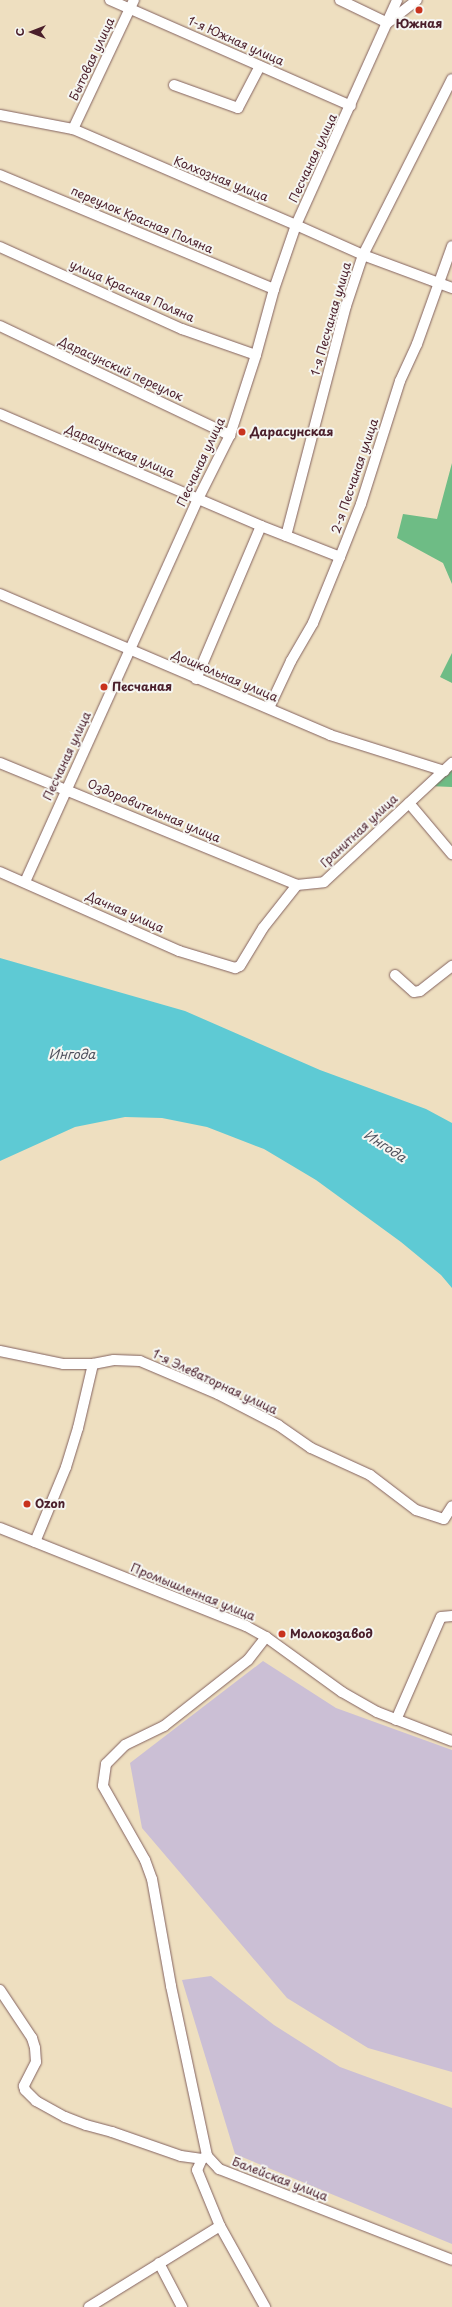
<!DOCTYPE html>
<meta charset="utf-8">
<style>
body{margin:0}
#map{position:relative;width:452px;height:2307px;overflow:hidden;background:#eedfc0;font-family:"Playpen Sans",sans-serif}
div>[style]{position:absolute}
[style*='--x']{left:calc(var(--x)*1px);top:calc(var(--y)*1px);width:calc(var(--w)*1px);rotate:calc(var(--a)*1deg)}
.industrial>*{inset:0;background:#cbbfd5}
.forest>*{inset:0;background:#6ebc85}
.water>*{inset:0;background:#5ecad4}
.roads{filter:drop-shadow(0 0 1px #83625f) drop-shadow(0 0 1px #83625f)}
.minor>*{height:10px;margin:-5px;padding:0 5px;transform-origin:5px;border-radius:5px;background:#fff}
.dots>*{width:11px;height:11px;translate:-50% -50%;box-sizing:border-box;border:2px solid #f6f6f2;border-radius:50%}
span{translate:-50% -50%;white-space:nowrap;text-align:center;line-height:1.15;-webkit-text-stroke:4px #f6f6f2;paint-order:stroke}
.poi-label{font-size:12px;color:#4a1f2b;font-weight:700}
.left{translate:0 -50%;text-align:left}
.street-label{font-size:12px;color:#4a1f2b}
.water-label{font-size:13px;color:#50525e;font-style:italic}
.north{position:absolute;left:12px;top:12px;width:40px;height:40px;-webkit-text-stroke:3px #f6f6f2;paint-order:stroke;rotate:270deg;font-size:11px;font-weight:700;line-height:16px;text-align:center;color:#4a1f2b}
.north::after{content:'';display:block;margin:auto;width:14px;height:18px;background:#4a1f2b;clip-path:polygon(50% 0,100% 100%,50% 72%,0 100%)}
</style>
<div id="map">
<div class="industrial">
<i style="clip-path:polygon(263px 1661px,336px 1708px,452px 1750px,452px 2072px,368px 2048px,287px 1998px,142px 1828px,130px 1763px)"></i>
<i style="clip-path:polygon(211px 1976px,274px 2025px,340px 2067px,452px 2108px,452px 2244px,235px 2154px,182px 1980px)"></i>
</div>
<div class="forest">
<i style="clip-path:polygon(452px 463px,452px 584px,443px 563px,397px 538px,403px 514px,437px 519px)"></i>
<i style="clip-path:polygon(452px 653px,452px 683px,440px 677px)"></i>
<i style="clip-path:polygon(452px 763px,452px 787px,428px 786px)"></i>
</div>
<div class="water">
<i style="clip-path:polygon(0 958px,185px 1011px,320px 1070px,426px 1109px,452px 1123px,452px 1288px,441px 1275px,401px 1242px,316px 1180px,264px 1149px,207px 1127px,162px 1118px,125px 1117px,75px 1127px,0 1161px)"></i>
</div>
<div class="roads">
<div class="minor">
<i style="--x:110;--y:0;--w:263;--a:23.7"></i>
<i style="--x:340;--y:0;--w:53;--a:25.6"></i>
<i style="--x:390;--y:21;--w:34;--a:-38"></i>
<i style="--x:174;--y:85;--w:68;--a:19.8"></i>
<i style="--x:238;--y:108;--w:47;--a:-62.4"></i>
<i style="--x:0;--y:115;--w:74;--a:10.9"></i>
<i style="--x:73;--y:129;--w:243;--a:23.3"></i>
<i style="--x:296;--y:225;--w:73;--a:24.1"></i>
<i style="--x:363;--y:255;--w:95;--a:20.3"></i>
<i style="--x:73;--y:129;--w:143;--a:-64.7"></i>
<i style="--x:0;--y:175;--w:297;--a:22.6"></i>
<i style="--x:0;--y:247;--w:200;--a:24.3"></i>
<i style="--x:182;--y:329;--w:78;--a:19.4"></i>
<i style="--x:0;--y:326;--w:255;--a:25.4"></i>
<i style="--x:0;--y:414;--w:284;--a:23.2"></i>
<i style="--x:261;--y:526;--w:85;--a:21.4"></i>
<i style="--x:286;--y:536;--w:238;--a:-75.4"></i>
<i style="--x:346;--y:306;--w:54;--a:-71.6"></i>
<i style="--x:363;--y:255;--w:197;--a:-63.2"></i>
<i style="--x:0;--y:594;--w:359;--a:23.1"></i>
<i style="--x:330;--y:735;--w:120;--a:17.5"></i>
<i style="--x:196;--y:679;--w:166;--a:-67"></i>
<i style="--x:269;--y:708;--w:52;--a:-64.9"></i>
<i style="--x:291;--y:661;--w:44;--a:-59.9"></i>
<i style="--x:313;--y:623;--w:71;--a:-67.8"></i>
<i style="--x:340;--y:557;--w:57;--a:-68.4"></i>
<i style="--x:361;--y:504;--w:129;--a:-72.4"></i>
<i style="--x:400;--y:381;--w:41;--a:-65.3"></i>
<i style="--x:417;--y:344;--w:104;--a:-70.3"></i>
<i style="--x:0;--y:763;--w:321;--a:22.3"></i>
<i style="--x:409;--y:803;--w:67;--a:49.9"></i>
<i style="--x:0;--y:872;--w:196;--a:23.8"></i>
<i style="--x:179;--y:951;--w:59;--a:16.9"></i>
<i style="--x:235;--y:968;--w:5;--a:-22"></i>
<i style="--x:240;--y:966;--w:44;--a:-58.8"></i>
<i style="--x:263;--y:928;--w:55;--a:-51.7"></i>
<i style="--x:297;--y:885;--w:27;--a:-6"></i>
<i style="--x:324;--y:882;--w:175;--a:-42.9"></i>
<i style="--x:25;--y:882;--w:420;--a:-65.7"></i>
<i style="--x:198;--y:499;--w:72;--a:-63.4"></i>
<i style="--x:230;--y:435;--w:84;--a:-72"></i>
<i style="--x:256;--y:355;--w:68;--a:-74.7"></i>
<i style="--x:274;--y:289;--w:68;--a:-71"></i>
<i style="--x:296;--y:225;--w:247;--a:-65.8"></i>
<i style="--x:395;--y:975;--w:25;--a:42"></i>
<i style="--x:414;--y:992;--w:6;--a:-9"></i>
<i style="--x:420;--y:991;--w:41;--a:-38"></i>
<i style="--x:0;--y:1351;--w:64;--a:11.7"></i>
<i style="--x:63;--y:1364;--w:30;--a:0"></i>
<i style="--x:93;--y:1364;--w:21;--a:-11"></i>
<i style="--x:114;--y:1360;--w:26;--a:2"></i>
<i style="--x:140;--y:1361;--w:85;--a:22.9"></i>
<i style="--x:218;--y:1394;--w:68;--a:27.3"></i>
<i style="--x:278;--y:1425;--w:40;--a:34.9"></i>
<i style="--x:311;--y:1448;--w:65;--a:24.6"></i>
<i style="--x:370;--y:1475;--w:58;--a:37.3"></i>
<i style="--x:416;--y:1510;--w:29;--a:18"></i>
<i style="--x:444;--y:1519;--w:15;--a:-58"></i>
<i style="--x:0;--y:1528;--w:265;--a:21.7"></i>
<i style="--x:246;--y:1626;--w:23;--a:29"></i>
<i style="--x:266;--y:1637;--w:94;--a:35.9"></i>
<i style="--x:342;--y:1692;--w:40;--a:29.7"></i>
<i style="--x:377;--y:1712;--w:80;--a:21.1"></i>
<i style="--x:35;--y:1542;--w:81;--a:-67.5"></i>
<i style="--x:66;--y:1467;--w:41;--a:-72.9"></i>
<i style="--x:78;--y:1428;--w:66;--a:-76.8"></i>
<i style="--x:266;--y:1637;--w:29;--a:128"></i>
<i style="--x:248;--y:1660;--w:107;--a:141.8"></i>
<i style="--x:164;--y:1726;--w:43;--a:154"></i>
<i style="--x:125;--y:1745;--w:27;--a:135"></i>
<i style="--x:106;--y:1764;--w:22;--a:98"></i>
<i style="--x:103;--y:1786;--w:85;--a:60.4"></i>
<i style="--x:145;--y:1860;--w:20;--a:70"></i>
<i style="--x:152;--y:1879;--w:109;--a:79.9"></i>
<i style="--x:171;--y:1986;--w:174;--a:78"></i>
<i style="--x:207;--y:2156;--w:18;--a:47"></i>
<i style="--x:219;--y:2169;--w:250;--a:21.3"></i>
<i style="--x:396;--y:1720;--w:112;--a:-66.4"></i>
<i style="--x:441;--y:1617;--w:11;--a:-5"></i>
<i style="--x:0;--y:1990;--w:58;--a:56.3"></i>
<i style="--x:32;--y:2038;--w:10;--a:73"></i>
<i style="--x:35;--y:2048;--w:14;--a:86"></i>
<i style="--x:36;--y:2062;--w:27;--a:117"></i>
<i style="--x:24;--y:2086;--w:4;--a:76"></i>
<i style="--x:25;--y:2090;--w:16;--a:45"></i>
<i style="--x:36;--y:2101;--w:33;--a:29"></i>
<i style="--x:65;--y:2117;--w:22;--a:21"></i>
<i style="--x:86;--y:2125;--w:27;--a:15"></i>
<i style="--x:112;--y:2132;--w:73;--a:19.2"></i>
<i style="--x:181;--y:2156;--w:21;--a:8"></i>
<i style="--x:202;--y:2159;--w:6;--a:-31"></i>
<i style="--x:202;--y:2159;--w:12;--a:114"></i>
<i style="--x:197;--y:2170;--w:61;--a:67.7"></i>
<i style="--x:220;--y:2226;--w:93;--a:60.9"></i>
<i style="--x:159;--y:2263;--w:50;--a:62.4"></i>
<i style="--x:89;--y:2307;--w:154;--a:-31.7"></i>
</div>
</div>
<div class="dots">
<i style="left:419px;top:10px;background:#c8321e"></i>
<i style="left:242px;top:432px;background:#c8321e"></i>
<i style="left:104px;top:687px;background:#c8321e"></i>
<i style="left:27px;top:1504px;background:#c8321e"></i>
<i style="left:282px;top:1634px;background:#c8321e"></i>
</div>
<div class="poi-label">
<span style="left:419px;top:24px">Южная</span>
<span class="left" style="left:250px;top:432px">Дарасунская</span>
<span class="left" style="left:112px;top:687px">Песчаная</span>
<span class="left" style="left:35px;top:1504px">Ozon</span>
<span class="left" style="left:290px;top:1634px">Молокозавод</span>
</div>
<div class="street-label">
<span style="left:236px;top:41px;rotate:24deg">1-я Южная улица</span>
<span style="left:92px;top:59px;rotate:-65deg">Бытовая улица</span>
<span style="left:313px;top:158px;rotate:-65deg">Песчаная улица</span>
<span style="left:221px;top:179px;rotate:22deg">Колхозная улица</span>
<span style="left:142px;top:220px;rotate:23deg">переулок Красная Поляна</span>
<span style="left:132px;top:291px;rotate:24deg">улица Красная Поляна</span>
<span style="left:331px;top:319px;rotate:-74deg">1-я Песчаная улица</span>
<span style="left:121px;top:369px;rotate:25deg">Дарасунский переулок</span>
<span style="left:120px;top:451px;rotate:23deg">Дарасунская улица</span>
<span style="left:201px;top:462px;rotate:-65deg">Песчаная улица</span>
<span style="left:355px;top:476px;rotate:-71deg">2-я Песчаная улица</span>
<span style="left:225px;top:676px;rotate:23deg">Дошкольная улица</span>
<span style="left:67px;top:756px;rotate:-65deg">Песчаная улица</span>
<span style="left:154px;top:811px;rotate:23deg">Оздоровительная улица</span>
<span style="left:359px;top:831px;rotate:-43deg">Гранитная улица</span>
<span style="left:125px;top:912px;rotate:24deg">Дачная улица</span>
<span style="left:215px;top:1382px;rotate:25deg">1-я Элеваторная улица</span>
<span style="left:193px;top:1592px;rotate:22deg">Промышленная улица</span>
<span style="left:280px;top:2179px;rotate:21deg">Балейская улица</span>
</div>
<div class="water-label">
<span style="left:72px;top:1054px">Ингода</span>
<span style="left:385px;top:1146px;rotate:33deg">Ингода</span>
</div>
<div class="north">С</div>
</div>
